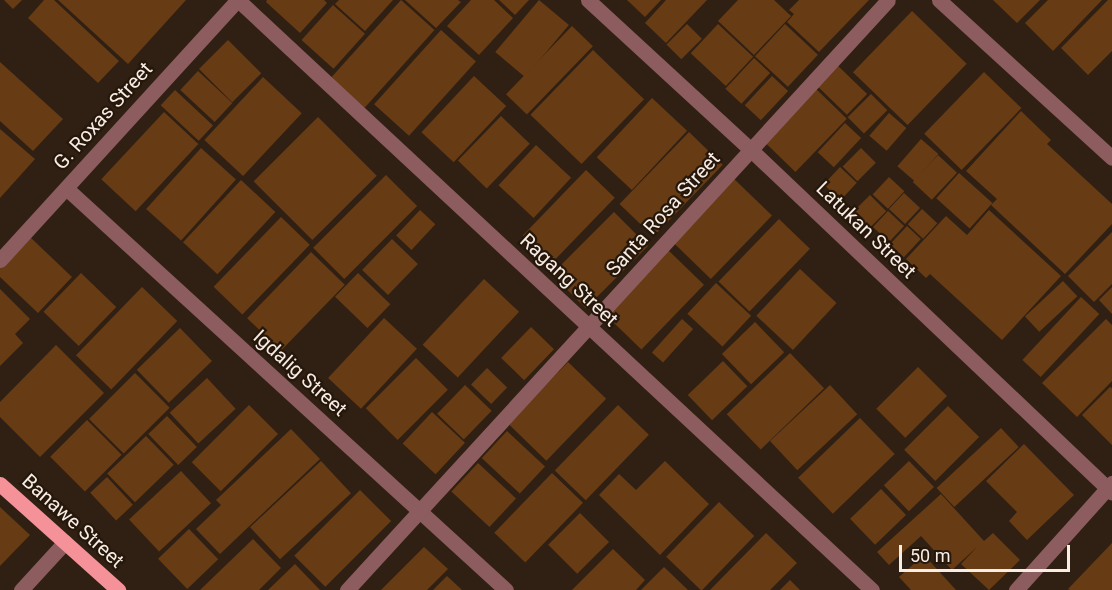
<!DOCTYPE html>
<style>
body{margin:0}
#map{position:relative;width:1112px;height:590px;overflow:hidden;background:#302014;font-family:Roboto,sans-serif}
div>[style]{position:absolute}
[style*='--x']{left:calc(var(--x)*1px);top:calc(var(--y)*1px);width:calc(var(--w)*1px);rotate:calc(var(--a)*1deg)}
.building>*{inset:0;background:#673b13;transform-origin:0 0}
.minor>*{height:15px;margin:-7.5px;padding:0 7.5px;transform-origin:7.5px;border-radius:7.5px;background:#8c5c5f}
.major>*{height:15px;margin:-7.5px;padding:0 7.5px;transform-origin:7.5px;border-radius:7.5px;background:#f49199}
span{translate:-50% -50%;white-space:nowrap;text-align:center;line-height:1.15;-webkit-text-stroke:4.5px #26170b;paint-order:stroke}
.street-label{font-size:20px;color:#f8ede5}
.scale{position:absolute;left:899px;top:545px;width:171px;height:27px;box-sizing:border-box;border:3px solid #f8ede5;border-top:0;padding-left:8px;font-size:18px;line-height:21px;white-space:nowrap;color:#f8ede5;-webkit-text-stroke:4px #26170b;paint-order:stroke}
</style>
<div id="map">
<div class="building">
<i style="clip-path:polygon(4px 0,22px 0,13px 9px)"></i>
<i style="clip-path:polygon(44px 0,54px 0,119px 61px,98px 83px,28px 18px)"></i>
<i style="clip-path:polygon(58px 0,186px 0,128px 64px)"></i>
<i style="clip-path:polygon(267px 0,324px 0,327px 3px,300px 33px,266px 2px)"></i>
<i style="clip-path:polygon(339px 0,393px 0,365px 31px,335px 4px)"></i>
<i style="left:401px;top:0;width:45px;height:105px;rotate:42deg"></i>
<i style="clip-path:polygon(405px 0,458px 0,461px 2px,436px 28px)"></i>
<i style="clip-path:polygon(471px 0,494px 0,513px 18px,479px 55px,447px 26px)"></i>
<i style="clip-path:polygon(499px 0,529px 0,515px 15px)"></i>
<i style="left:539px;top:0;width:39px;height:68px;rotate:40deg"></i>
<i style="clip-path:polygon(627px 0,661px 0,645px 17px)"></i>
<i style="clip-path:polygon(666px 0,707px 0,666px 43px,645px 23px)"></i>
<i style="clip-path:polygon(738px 0,774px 0,791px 16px,754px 55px,718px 21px)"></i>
<i style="clip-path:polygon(799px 0,869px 0,819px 52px,787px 22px,794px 14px,789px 10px)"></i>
<i style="clip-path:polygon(993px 0,1040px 0,1017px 23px)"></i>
<i style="clip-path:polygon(1048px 0,1102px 0,1053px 51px,1025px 23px)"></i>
<i style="clip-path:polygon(1108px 0,1112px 0,1112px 51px,1088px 75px,1061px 48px)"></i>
<i style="left:333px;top:5px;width:43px;height:47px;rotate:42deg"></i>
<i style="left:912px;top:11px;width:76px;height:85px;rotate:44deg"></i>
<i style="left:687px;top:24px;width:21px;height:29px;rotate:45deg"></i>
<i style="left:718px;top:24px;width:48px;height:40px;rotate:43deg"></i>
<i style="left:785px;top:24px;width:45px;height:44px;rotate:43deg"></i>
<i style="left:572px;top:26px;width:29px;height:95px;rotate:44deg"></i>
<i style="left:441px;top:30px;width:47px;height:100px;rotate:42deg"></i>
<i style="left:228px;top:40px;width:47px;height:41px;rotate:45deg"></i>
<i style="left:593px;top:50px;width:71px;height:90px;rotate:44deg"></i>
<i style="left:754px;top:58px;width:22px;height:42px;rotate:43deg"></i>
<i style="clip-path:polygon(0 62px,63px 119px,33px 151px,0 121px)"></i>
<i style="left:834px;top:62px;width:46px;height:29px;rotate:44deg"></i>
<i style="left:198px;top:71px;width:47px;height:26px;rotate:43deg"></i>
<i style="left:984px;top:72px;width:52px;height:86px;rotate:44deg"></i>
<i style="left:474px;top:76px;width:44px;height:77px;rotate:43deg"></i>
<i style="left:772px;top:76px;width:22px;height:40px;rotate:43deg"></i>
<i style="left:263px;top:77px;width:53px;height:86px;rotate:43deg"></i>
<i style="left:813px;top:86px;width:47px;height:74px;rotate:44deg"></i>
<i style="left:175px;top:90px;width:52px;height:21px;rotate:43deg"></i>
<i style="left:871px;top:94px;width:23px;height:33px;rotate:45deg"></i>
<i style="left:652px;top:98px;width:48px;height:81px;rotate:43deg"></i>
<i style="clip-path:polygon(1021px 111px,1051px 140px,1047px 144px,1112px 204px,1112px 224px,1065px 274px,991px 205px,997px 199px,966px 171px)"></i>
<i style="left:164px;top:112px;width:47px;height:92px;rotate:43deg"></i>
<i style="left:889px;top:113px;width:23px;height:30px;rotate:41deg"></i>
<i style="left:501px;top:116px;width:40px;height:62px;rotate:44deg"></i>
<i style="left:318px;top:117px;width:83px;height:91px;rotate:45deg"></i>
<i style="left:845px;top:123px;width:22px;height:40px;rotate:43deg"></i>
<i style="clip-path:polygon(0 129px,35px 159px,0 198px)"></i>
<i style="left:689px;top:132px;width:47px;height:100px;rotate:44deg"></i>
<i style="left:921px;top:139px;width:23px;height:36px;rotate:41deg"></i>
<i style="left:536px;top:145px;width:48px;height:55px;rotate:43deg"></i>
<i style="left:201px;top:148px;width:47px;height:82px;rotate:42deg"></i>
<i style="left:861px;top:148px;width:21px;height:26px;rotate:45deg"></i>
<i style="left:938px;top:155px;width:26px;height:37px;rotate:43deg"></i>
<i style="left:840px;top:167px;width:23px;height:24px;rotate:43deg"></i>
<i style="left:586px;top:170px;width:40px;height:91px;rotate:44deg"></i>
<i style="left:959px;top:173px;width:45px;height:34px;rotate:42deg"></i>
<i style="left:386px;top:175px;width:44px;height:103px;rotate:45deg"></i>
<i style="left:731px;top:176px;width:57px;height:88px;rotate:44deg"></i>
<i style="left:889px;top:177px;width:21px;height:24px;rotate:43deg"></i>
<i style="left:241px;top:180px;width:47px;height:85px;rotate:43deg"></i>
<i style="left:904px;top:193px;width:22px;height:22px;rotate:43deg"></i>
<i style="left:870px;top:195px;width:23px;height:23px;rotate:45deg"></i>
<i style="left:922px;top:209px;width:21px;height:21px;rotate:43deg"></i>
<i style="left:420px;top:210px;width:21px;height:35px;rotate:43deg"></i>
<i style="clip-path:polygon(989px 210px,1061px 276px,1002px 340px,930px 274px,926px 278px,906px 259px,946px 216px,967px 235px)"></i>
<i style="left:888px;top:211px;width:22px;height:22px;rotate:43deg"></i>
<i style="left:614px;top:212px;width:48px;height:88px;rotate:45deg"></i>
<i style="left:281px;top:217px;width:40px;height:97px;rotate:44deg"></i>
<i style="left:779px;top:219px;width:43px;height:87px;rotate:44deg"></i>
<i style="left:907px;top:226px;width:19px;height:25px;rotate:43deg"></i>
<i style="clip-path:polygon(1112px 232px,1112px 284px,1094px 302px,1068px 276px)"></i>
<i style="clip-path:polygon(30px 237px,72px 277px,38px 313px,0 277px,0 268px)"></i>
<i style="left:392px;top:239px;width:36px;height:43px;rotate:44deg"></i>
<i style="left:668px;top:250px;width:50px;height:90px;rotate:44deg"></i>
<i style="left:311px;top:252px;width:47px;height:92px;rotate:44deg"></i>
<i style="left:800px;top:269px;width:50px;height:64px;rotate:43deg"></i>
<i style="left:81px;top:273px;width:49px;height:54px;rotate:44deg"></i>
<i style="left:358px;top:273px;width:45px;height:33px;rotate:44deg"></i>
<i style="left:484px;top:279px;width:48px;height:90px;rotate:43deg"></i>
<i style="left:1063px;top:281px;width:21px;height:52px;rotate:47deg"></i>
<i style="left:716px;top:283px;width:48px;height:42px;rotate:43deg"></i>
<i style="left:142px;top:287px;width:49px;height:95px;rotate:44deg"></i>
<i style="clip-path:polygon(1112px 287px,1112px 314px,1099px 300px)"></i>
<i style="clip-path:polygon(0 289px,30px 319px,15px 334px,23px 343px,0 366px)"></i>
<i style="left:1081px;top:297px;width:25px;height:86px;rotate:43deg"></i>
<i style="left:384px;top:318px;width:45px;height:82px;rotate:43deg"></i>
<i style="left:682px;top:319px;width:15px;height:45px;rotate:42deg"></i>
<i style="clip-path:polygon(1106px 319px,1112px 325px,1112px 381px,1077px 417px,1042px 383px)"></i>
<i style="left:755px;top:322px;width:42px;height:46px;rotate:46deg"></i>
<i style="left:531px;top:327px;width:32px;height:43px;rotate:44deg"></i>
<i style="left:180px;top:328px;width:46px;height:60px;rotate:46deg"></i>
<i style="clip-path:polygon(56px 345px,104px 393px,40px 457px,0 417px,0 402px)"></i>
<i style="left:790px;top:353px;width:49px;height:88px;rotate:46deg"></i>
<i style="left:416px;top:358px;width:45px;height:71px;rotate:45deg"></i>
<i style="left:723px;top:361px;width:35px;height:49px;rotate:46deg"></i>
<i style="left:568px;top:362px;width:53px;height:86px;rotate:44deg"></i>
<i style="left:918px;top:367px;width:41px;height:59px;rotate:45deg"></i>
<i style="left:487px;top:368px;width:28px;height:23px;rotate:44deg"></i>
<i style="left:135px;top:373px;width:49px;height:65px;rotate:45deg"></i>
<i style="left:207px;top:378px;width:42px;height:51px;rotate:47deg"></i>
<i style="left:465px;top:385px;width:37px;height:40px;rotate:44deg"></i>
<i style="left:830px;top:385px;width:40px;height:82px;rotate:47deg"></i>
<i style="clip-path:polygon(1110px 387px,1112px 388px,1112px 445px,1082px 415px)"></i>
<i style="left:249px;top:405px;width:41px;height:81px;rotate:45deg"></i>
<i style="left:618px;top:405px;width:43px;height:91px;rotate:44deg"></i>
<i style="left:948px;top:406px;width:44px;height:62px;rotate:45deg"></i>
<i style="left:432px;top:412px;width:45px;height:43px;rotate:43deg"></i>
<i style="left:167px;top:416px;width:43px;height:26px;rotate:46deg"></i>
<i style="left:860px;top:418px;width:50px;height:86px;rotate:46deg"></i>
<i style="left:87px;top:420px;width:49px;height:52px;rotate:45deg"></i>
<i style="left:1001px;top:428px;width:26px;height:88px;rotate:47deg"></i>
<i style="clip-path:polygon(291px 429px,320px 459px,220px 554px,196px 529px,221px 505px,216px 500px)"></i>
<i style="left:507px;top:431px;width:52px;height:37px;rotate:43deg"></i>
<i style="left:146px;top:436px;width:40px;height:54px;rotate:46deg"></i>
<i style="clip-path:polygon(1024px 444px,1074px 495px,1027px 540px,1009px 521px,1017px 512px,986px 481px)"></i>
<i style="left:321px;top:461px;width:44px;height:97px;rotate:47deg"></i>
<i style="clip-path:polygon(665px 461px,709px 504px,660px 555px,599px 495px,619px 474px,636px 490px)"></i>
<i style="left:909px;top:461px;width:36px;height:35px;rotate:46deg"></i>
<i style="left:478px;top:463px;width:52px;height:39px;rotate:43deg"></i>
<i style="left:181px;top:471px;width:44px;height:71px;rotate:47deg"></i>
<i style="left:552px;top:473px;width:43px;height:83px;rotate:44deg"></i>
<i style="left:107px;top:477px;width:38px;height:23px;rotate:47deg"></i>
<i style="left:881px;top:489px;width:36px;height:43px;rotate:46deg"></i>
<i style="left:360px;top:490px;width:44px;height:93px;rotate:45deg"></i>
<i style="clip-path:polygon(941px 494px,984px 541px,993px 533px,1020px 560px,989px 590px,961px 564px,977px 547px,952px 570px,921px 536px,889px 565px,877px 552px)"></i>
<i style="left:719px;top:502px;width:49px;height:76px;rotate:44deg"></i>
<i style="clip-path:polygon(0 507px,30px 535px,0 566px)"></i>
<i style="left:580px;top:513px;width:41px;height:45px;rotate:45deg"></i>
<i style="left:189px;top:529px;width:42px;height:43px;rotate:46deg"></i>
<i style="clip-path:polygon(766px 533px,797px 563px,770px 590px,710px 590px)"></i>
<i style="clip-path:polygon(253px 539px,281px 568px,259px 590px,200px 590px)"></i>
<i style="clip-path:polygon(1112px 543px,1112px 590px,1070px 590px,1068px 589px)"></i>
<i style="clip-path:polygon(424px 547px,448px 569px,427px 590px,381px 590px)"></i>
<i style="clip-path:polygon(613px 549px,645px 580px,636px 590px,572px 590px)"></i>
<i style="clip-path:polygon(924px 555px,956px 590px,911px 590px,899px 577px)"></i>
<i style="clip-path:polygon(295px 564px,320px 590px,268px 590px)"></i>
<i style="clip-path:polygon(664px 567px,688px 590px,641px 590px)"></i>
<i style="clip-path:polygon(447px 576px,462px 590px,433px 590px)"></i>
<i style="clip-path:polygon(790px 580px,800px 590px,780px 590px)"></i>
</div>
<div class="minor">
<i style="--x:238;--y:0;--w:866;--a:42.94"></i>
<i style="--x:588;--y:0;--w:220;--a:42.6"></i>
<i style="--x:750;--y:149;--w:499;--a:43.5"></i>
<i style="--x:939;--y:0;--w:234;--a:42.4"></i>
<i style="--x:66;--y:188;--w:596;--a:42.42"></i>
<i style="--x:0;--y:260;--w:352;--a:-47.6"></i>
<i style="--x:21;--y:590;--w:65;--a:-47.5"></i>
<i style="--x:347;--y:590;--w:800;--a:-47.48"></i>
<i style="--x:1016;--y:590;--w:144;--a:-48.1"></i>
</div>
<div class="major">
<i style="--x:0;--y:484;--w:159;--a:41.9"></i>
</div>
<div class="street-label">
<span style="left:103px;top:116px;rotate:-48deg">G. Roxas Street</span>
<span style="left:663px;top:214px;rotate:-48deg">Santa Rosa Street</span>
<span style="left:866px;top:230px;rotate:44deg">Latukan Street</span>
<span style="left:569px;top:280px;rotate:43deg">Ragang Street</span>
<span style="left:300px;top:373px;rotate:42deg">Igdalig Street</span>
<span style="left:73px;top:521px;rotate:42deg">Banawe Street</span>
</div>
<div class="scale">50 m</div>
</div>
